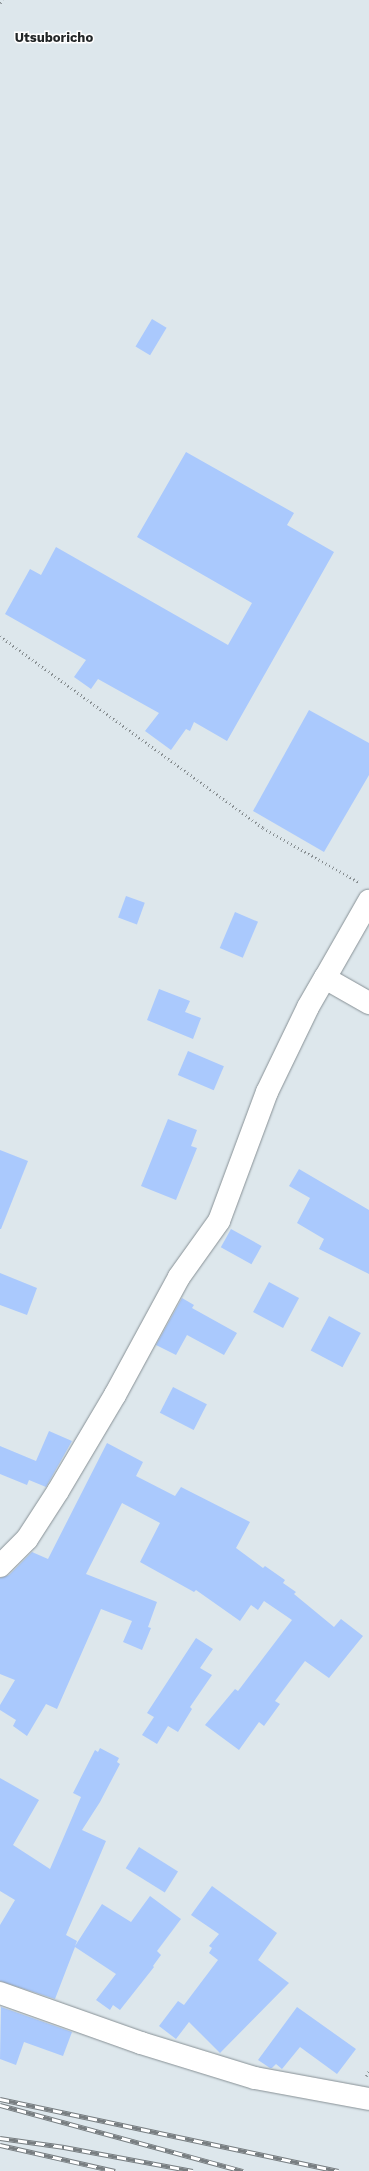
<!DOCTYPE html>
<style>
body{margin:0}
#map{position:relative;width:369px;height:2171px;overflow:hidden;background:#dde7ec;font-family:"Work Sans",sans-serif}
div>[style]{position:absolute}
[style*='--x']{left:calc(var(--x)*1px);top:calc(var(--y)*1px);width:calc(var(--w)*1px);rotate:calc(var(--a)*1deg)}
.building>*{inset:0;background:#aac9fd;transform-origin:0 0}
.path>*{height:2.5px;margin-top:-1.25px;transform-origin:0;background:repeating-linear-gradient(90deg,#899093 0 1px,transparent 0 4px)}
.roads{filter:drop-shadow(0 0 1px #879095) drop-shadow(0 0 1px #879095)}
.minor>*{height:22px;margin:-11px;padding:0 11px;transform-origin:11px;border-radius:11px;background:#fff}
.tertiary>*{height:22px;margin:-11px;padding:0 11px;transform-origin:11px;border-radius:11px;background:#fff}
.rail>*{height:4.5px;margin-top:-2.25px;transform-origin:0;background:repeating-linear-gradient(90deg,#fff 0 9px,#787e81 0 18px);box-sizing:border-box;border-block:1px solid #787e81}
span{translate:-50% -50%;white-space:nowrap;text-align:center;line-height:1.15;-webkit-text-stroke:3px #fff;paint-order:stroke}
.quarter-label{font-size:13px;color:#222627;font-weight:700}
</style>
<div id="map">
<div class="building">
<i style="left:152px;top:319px;width:17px;height:32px;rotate:31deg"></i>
<i style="clip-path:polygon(186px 452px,294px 513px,287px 525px,334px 552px,227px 741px,194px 722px,190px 731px,186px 729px,171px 750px,145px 731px,159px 713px,98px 679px,91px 689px,74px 677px,86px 660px,5px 614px,30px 569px,41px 575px,56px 547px,228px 645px,252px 603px,137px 537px)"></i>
<i style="clip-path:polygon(309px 710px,369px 743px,369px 775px,324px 852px,253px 811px)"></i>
<i style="left:126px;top:896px;width:20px;height:23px;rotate:20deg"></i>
<i style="left:235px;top:912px;width:25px;height:39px;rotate:23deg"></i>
<i style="clip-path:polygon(159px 989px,190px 1001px,185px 1012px,201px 1018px,193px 1039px,147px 1020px)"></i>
<i style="left:188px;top:1051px;width:39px;height:26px;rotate:23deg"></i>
<i style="clip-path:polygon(168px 1119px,197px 1130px,191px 1146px,197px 1148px,176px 1200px,141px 1186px)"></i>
<i style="clip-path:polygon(0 1150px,28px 1161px,1px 1229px,0 1229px)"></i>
<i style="clip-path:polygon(299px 1169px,369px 1210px,369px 1274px,319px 1249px,324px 1239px,297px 1223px,310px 1198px,289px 1186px)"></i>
<i style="left:231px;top:1229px;width:35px;height:21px;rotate:29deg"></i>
<i style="clip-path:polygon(0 1273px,37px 1288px,27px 1315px,0 1305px)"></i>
<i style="left:269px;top:1282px;width:34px;height:34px;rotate:28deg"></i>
<i style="clip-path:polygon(182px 1298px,194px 1305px,192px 1308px,237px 1333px,224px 1355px,187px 1335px,176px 1355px,156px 1345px)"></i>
<i style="left:329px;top:1316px;width:36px;height:39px;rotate:28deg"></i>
<i style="left:173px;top:1387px;width:38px;height:29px;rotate:27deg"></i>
<i style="clip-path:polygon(49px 1431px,72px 1441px,46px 1487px,29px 1480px,27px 1485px,0 1474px,0 1446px,36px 1461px)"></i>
<i style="clip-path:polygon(107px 1443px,143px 1462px,136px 1476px,175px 1496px,181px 1487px,250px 1522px,236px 1548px,263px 1568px,265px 1566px,285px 1580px,283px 1583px,296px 1592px,294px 1594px,334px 1627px,341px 1619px,363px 1636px,329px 1678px,305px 1661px,275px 1701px,280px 1704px,264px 1726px,259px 1722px,239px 1750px,205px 1725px,235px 1689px,238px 1691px,292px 1620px,264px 1601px,258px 1610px,251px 1605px,240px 1621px,196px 1590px,194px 1592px,140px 1562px,160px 1523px,122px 1503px,86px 1574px,157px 1602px,148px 1627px,151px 1628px,142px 1650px,123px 1642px,132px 1621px,101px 1609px,57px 1709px,46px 1704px,27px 1736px,13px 1726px,16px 1720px,0 1710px,0 1705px,15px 1680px,0 1674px,0 1578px,9px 1575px,32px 1552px,48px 1559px)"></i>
<i style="clip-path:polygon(196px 1638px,213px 1649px,200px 1668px,212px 1675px,190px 1707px,192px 1709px,178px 1732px,168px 1726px,157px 1744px,142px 1735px,154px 1717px,147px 1713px)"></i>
<i style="clip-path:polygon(100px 1748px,119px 1758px,117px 1762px,120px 1764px,100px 1802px,82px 1830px,106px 1841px,66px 1935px,77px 1941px,75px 1946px,102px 1904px,131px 1922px,150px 1896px,181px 1919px,157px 1951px,161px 1955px,153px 1966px,154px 1967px,120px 2010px,113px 2005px,110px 2010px,96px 2000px,116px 1974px,75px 1947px,55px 1999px,0 1981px,0 1925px,15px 1900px,0 1891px,0 1778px,39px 1800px,13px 1845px,50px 1869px,81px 1797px,73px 1793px,95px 1750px,98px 1752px)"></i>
<i style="left:139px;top:1847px;width:46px;height:25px;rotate:32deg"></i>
<i style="clip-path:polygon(212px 1886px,277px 1933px,258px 1960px,289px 1983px,220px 2053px,189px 2022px,176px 2039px,159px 2026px,178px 2001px,184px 2005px,218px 1960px,209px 1953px,212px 1948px,209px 1946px,219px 1934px,191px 1915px)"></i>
<i style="clip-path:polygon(1px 2007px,72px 2032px,63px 2056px,24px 2042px,16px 2065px,0 2059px)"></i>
<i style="clip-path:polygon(297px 2007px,356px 2049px,337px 2074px,300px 2047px,282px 2069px,276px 2064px,272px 2068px,270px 2068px,258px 2060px)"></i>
</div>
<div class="path">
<i style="--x:0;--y:3;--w:4;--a:-56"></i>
<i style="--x:0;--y:636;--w:326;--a:36.1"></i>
<i style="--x:263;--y:828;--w:110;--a:29.4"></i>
<i style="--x:366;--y:2076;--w:6;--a:-59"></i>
</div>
<div class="roads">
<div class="minor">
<i style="--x:0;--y:1566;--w:38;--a:-45"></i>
<i style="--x:27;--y:1539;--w:57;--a:-57.1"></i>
<i style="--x:58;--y:1491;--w:112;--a:-59.3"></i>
<i style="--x:115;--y:1395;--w:134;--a:-61.5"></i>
<i style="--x:179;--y:1277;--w:69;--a:-54.5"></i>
<i style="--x:219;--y:1221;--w:138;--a:-69.6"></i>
<i style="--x:267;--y:1092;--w:94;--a:-64.2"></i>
<i style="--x:308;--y:1007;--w:34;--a:-60"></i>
<i style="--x:325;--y:978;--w:51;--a:29.6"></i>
<i style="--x:0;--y:1993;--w:150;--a:19.5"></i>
<i style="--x:141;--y:2043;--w:119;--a:17.1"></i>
<i style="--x:255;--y:2078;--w:116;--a:10.4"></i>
</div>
<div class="tertiary">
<i style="--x:325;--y:978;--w:89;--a:-60.3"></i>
</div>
</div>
<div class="rail">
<i style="--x:0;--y:2099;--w:346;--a:12"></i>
<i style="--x:0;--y:2105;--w:252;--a:15.2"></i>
<i style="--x:0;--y:2138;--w:65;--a:8"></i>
<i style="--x:64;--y:2147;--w:131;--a:10.5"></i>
<i style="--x:0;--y:2145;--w:118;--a:12.7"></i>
</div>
<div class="quarter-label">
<span style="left:54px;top:38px">Utsuboricho</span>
</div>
</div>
